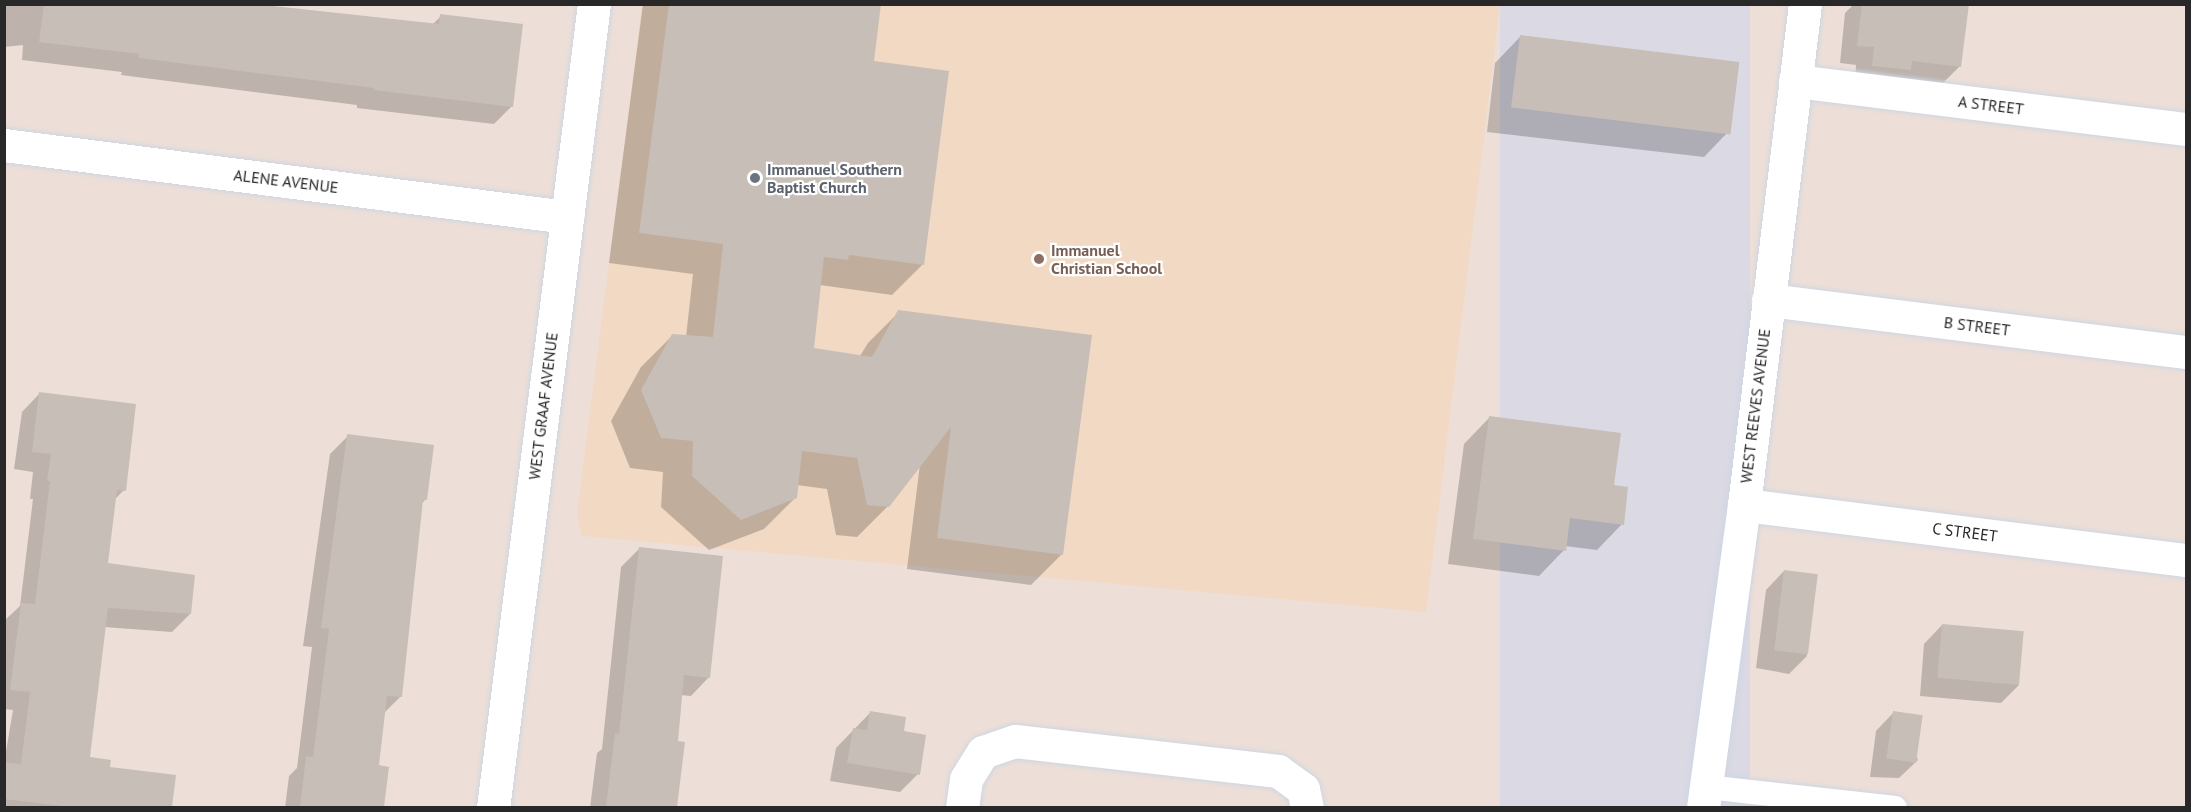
<!DOCTYPE html>
<style>
body{margin:0}
#map{position:relative;width:2191px;height:812px;overflow:hidden;background:#eddfd7;font-family:"PT Sans",sans-serif}
div>[style]{position:absolute}
[style*='--x']{left:calc(var(--x)*1px);top:calc(var(--y)*1px);width:calc(var(--w)*1px);rotate:calc(var(--a)*1deg)}
.industrial>*{inset:0;background:#dad9e4;transform-origin:0 0}
.education>*{inset:0;background:#f1d9c4}
.shadow>*{inset:0;background:#0003}
.building>*{inset:0;background:#c6beb7;transform-origin:0 0}
.roads{filter:drop-shadow(0 0 2px #cdd6e3) drop-shadow(0 0 2px #cdd6e3)}
.service>*{height:24px;margin:-12px;padding:0 12px;transform-origin:12px;border-radius:12px;background:#fff}
.minor>*{height:33px;margin:-16.5px;padding:0 16.5px;transform-origin:16.5px;border-radius:16.5px;background:#fff}
.dots>*{width:16px;height:16px;translate:-50% -50%;box-sizing:border-box;border:3px solid #fff;border-radius:50%}
span{translate:-50% -50%;white-space:nowrap;text-align:center;line-height:1.15;-webkit-text-stroke:4.5px #fff;paint-order:stroke}
.street-label{font-size:16px;color:#282828}
.worship-label{font-size:16px;color:#5b616d;font-weight:700}
.left{translate:0 -50%;text-align:left}
.education-label{font-size:16px;color:#785e54;font-weight:700}
.frame{position:absolute;inset:0;border:6px solid #282828;pointer-events:none}
</style>
<div id="map">
<div class="industrial">
<i style="left:1500px;top:5px;width:250px;height:809px"></i>
</div>
<div class="education">
<i style="clip-path:polygon(642px 5px,1500px 5px,1426px 612px,582px 536px,577px 513px)"></i>
</div>
<div class="shadow">
<i style="clip-path:polygon(4px 4px,243px 4px,432px 25px,441px 16px,512px 106px,494px 124px,357px 108px,357px 105px,121px 75px,122px 72px,22px 60px,23px 45px,4px 47px)"></i>
<i style="clip-path:polygon(643px 4px,880px 4px,872px 62px,923px 264px,892px 295px,820px 285px,812px 349px,860px 356px,868px 343px,899px 312px,1062px 554px,1031px 585px,907px 569px,920px 464px,888px 506px,857px 537px,836px 535px,827px 489px,797px 485px,795px 498px,764px 529px,709px 550px,661px 507px,663px 472px,630px 468px,611px 421px,641px 367px,673px 335px,686px 337px,693px 274px,609px 263px)"></i>
<i style="clip-path:polygon(1854px 4px,1967px 4px,1960px 66px,1942px 84px,1855px 84px,1856px 65px,1840px 63px,1845px 13px)"></i>
<i style="clip-path:polygon(1520px 37px,1729px 131px,1704px 157px,1487px 132px,1495px 63px)"></i>
<i style="clip-path:polygon(40px 393px,124px 490px,114px 500px,107px 564px,190px 614px,172px 632px,104px 627px,88px 759px,109px 769px,175px 776px,171px 808px,4px 808px,4px 763px,13px 710px,4px 709px,4px 621px,20px 606px,33px 499px,30px 499px,33px 472px,14px 469px,22px 412px)"></i>
<i style="clip-path:polygon(1489px 418px,1612px 487px,1622px 524px,1597px 550px,1565px 546px,1564px 550px,1539px 576px,1448px 564px,1464px 444px)"></i>
<i style="clip-path:polygon(348px 436px,426px 499px,421px 504px,400px 697px,384px 713px,377px 767px,387px 768px,383px 808px,285px 808px,289px 776px,297px 768px,312px 647px,303px 646px,330px 454px)"></i>
<i style="clip-path:polygon(639px 549px,709px 677px,691px 696px,681px 695px,676px 742px,683px 743px,675px 808px,590px 808px,597px 753px,602px 749px,621px 567px)"></i>
<i style="clip-path:polygon(1784px 571px,1807px 656px,1789px 674px,1756px 668px,1766px 590px)"></i>
<i style="clip-path:polygon(1942px 625px,2019px 685px,2001px 703px,1920px 696px,1924px 644px)"></i>
<i style="clip-path:polygon(871px 712px,902px 733px,918px 774px,900px 792px,830px 781px,836px 748px)"></i>
<i style="clip-path:polygon(1894px 712px,1918px 760px,1899px 778px,1870px 777px,1876px 731px)"></i>
</div>
<div class="building">
<i style="clip-path:polygon(44px 4px,255px 4px,439px 24px,440px 14px,523px 24px,513px 107px,374px 90px,374px 88px,139px 58px,139px 54px,39px 42px)"></i>
<i style="clip-path:polygon(669px 4px,881px 4px,874px 61px,949px 71px,924px 265px,849px 255px,848px 260px,824px 257px,814px 348px,872px 357px,898px 310px,1092px 335px,1063px 555px,937px 538px,951px 427px,889px 507px,867px 505px,857px 458px,802px 451px,797px 498px,741px 520px,692px 476px,693px 441px,661px 438px,641px 390px,672px 334px,713px 337px,723px 244px,639px 233px)"></i>
<i style="clip-path:polygon(1862px 4px,1969px 4px,1961px 67px,1912px 61px,1911px 70px,1872px 66px,1874px 47px,1857px 46px)"></i>
<i style="left:1520px;top:35px;width:221px;height:73px;rotate:7deg"></i>
<i style="clip-path:polygon(39px 392px,136px 404px,126px 491px,117px 490px,108px 563px,195px 575px,191px 614px,108px 608px,90px 757px,111px 760px,110px 767px,176px 775px,172px 807px,71px 807px,4px 799px,4px 762px,21px 764px,30px 692px,10px 690px,21px 603px,35px 604px,50px 481px,47px 481px,51px 454px,32px 452px)"></i>
<i style="clip-path:polygon(1489px 416px,1621px 433px,1614px 485px,1628px 487px,1624px 525px,1570px 518px,1566px 551px,1473px 539px)"></i>
<i style="clip-path:polygon(347px 434px,434px 445px,427px 500px,423px 500px,402px 697px,387px 696px,379px 765px,389px 767px,384px 807px,300px 807px,306px 756px,313px 757px,329px 629px,321px 628px)"></i>
<i style="clip-path:polygon(639px 547px,723px 556px,710px 678px,684px 675px,678px 741px,685px 742px,677px 807px,606px 807px,615px 733px,619px 734px)"></i>
<i style="left:1784px;top:570px;width:34px;height:81px;rotate:7deg"></i>
<i style="left:1942px;top:624px;width:82px;height:54px;rotate:5deg"></i>
<i style="clip-path:polygon(870px 711px,906px 717px,904px 731px,926px 735px,920px 775px,847px 763px,853px 728px,867px 730px)"></i>
<i style="left:1893px;top:711px;width:30px;height:48px;rotate:8deg"></i>
</div>
<div class="roads">
<div class="service">
<i style="--x:1706;--y:787;--w:190;--a:6.3"></i>
</div>
<div class="minor">
<i style="--x:1795;--y:81;--w:394;--a:7"></i>
<i style="--x:4;--y:145;--w:568;--a:7.29"></i>
<i style="--x:1768;--y:300;--w:421;--a:7.1"></i>
<i style="--x:1744;--y:505;--w:445;--a:7.1"></i>
<i style="--x:493;--y:808;--w:810;--a:-82.84"></i>
<i style="--x:962;--y:808;--w:29;--a:-82"></i>
<i style="--x:966;--y:779;--w:32;--a:-58"></i>
<i style="--x:983;--y:752;--w:34;--a:-19"></i>
<i style="--x:1015;--y:741;--w:265;--a:6.5"></i>
<i style="--x:1278;--y:771;--w:31;--a:36"></i>
<i style="--x:1303;--y:789;--w:19;--a:78"></i>
<i style="--x:1703;--y:808;--w:306;--a:-82.3"></i>
<i style="--x:1744;--y:505;--w:505;--a:-83.06"></i>
</div>
</div>
<div class="dots">
<i style="left:755px;top:178px;background:#6b7280"></i>
<i style="left:1039px;top:259px;background:#8d6e63"></i>
</div>
<div class="street-label">
<span style="left:1991px;top:105px;rotate:7deg">A STREET</span>
<span style="left:286px;top:181px;rotate:7deg">ALENE AVENUE</span>
<span style="left:1977px;top:326px;rotate:7deg">B STREET</span>
<span style="left:543px;top:406px;rotate:-83deg">WEST GRAAF AVENUE</span>
<span style="left:1755px;top:406px;rotate:-83deg">WEST REEVES AVENUE</span>
<span style="left:1965px;top:532px;rotate:7deg">C STREET</span>
</div>
<div class="worship-label">
<span class="left" style="left:767px;top:178px">Immanuel Southern<br>Baptist Church</span>
</div>
<div class="education-label">
<span class="left" style="left:1051px;top:259px">Immanuel<br>Christian School</span>
</div>
<div class="frame"></div>
</div>
